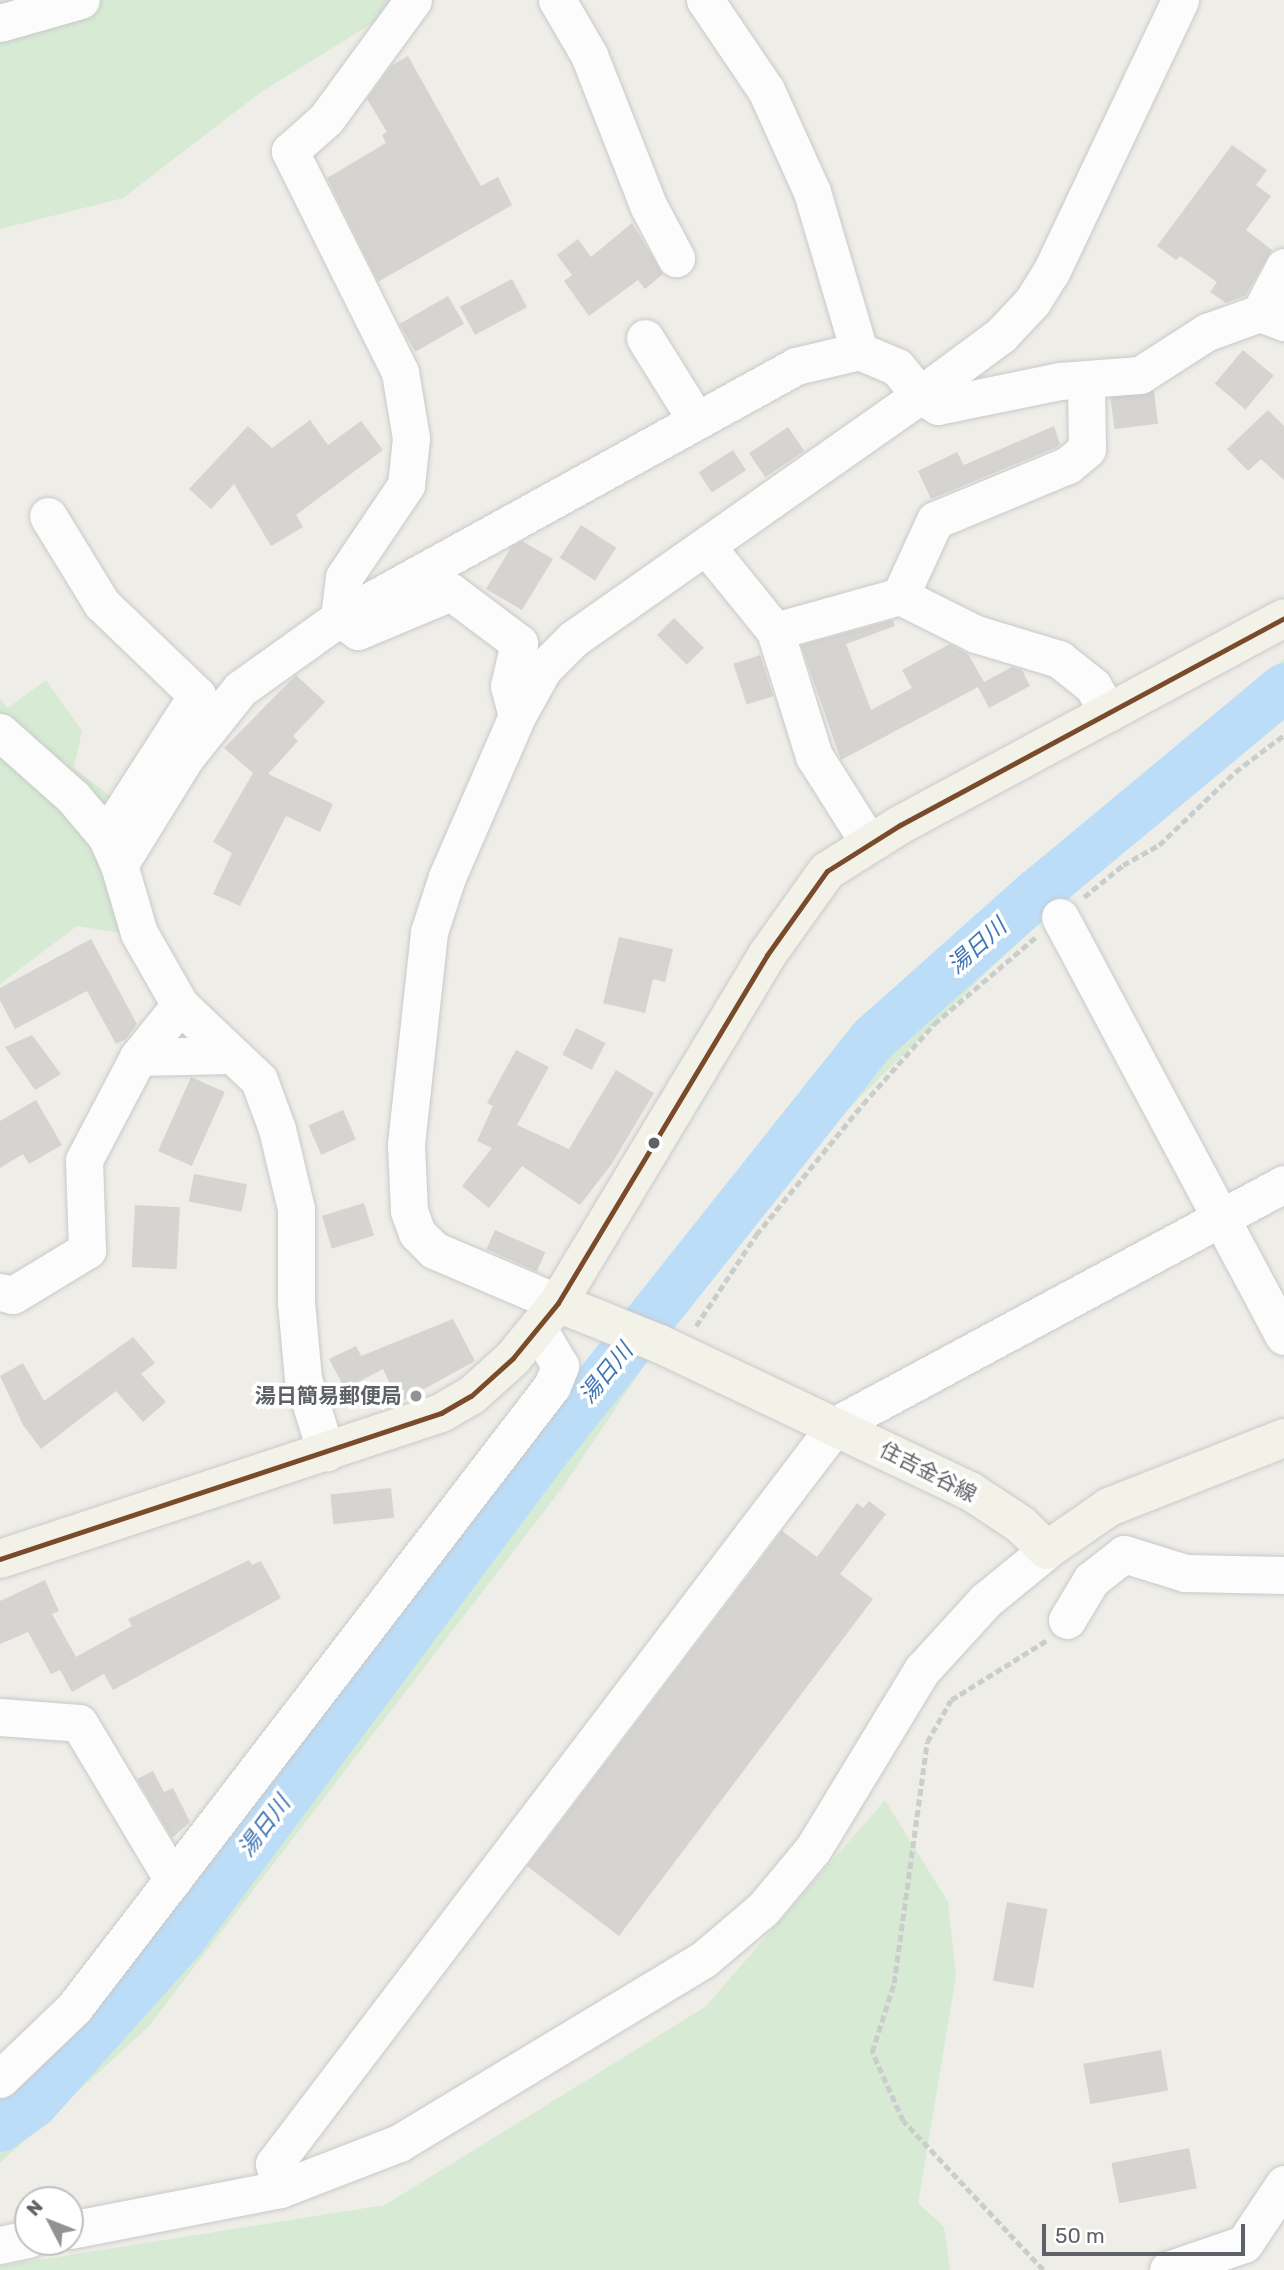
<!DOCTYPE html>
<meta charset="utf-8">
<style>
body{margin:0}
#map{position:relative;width:1284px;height:2270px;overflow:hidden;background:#eeede8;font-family:Rubik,"Noto Sans JP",sans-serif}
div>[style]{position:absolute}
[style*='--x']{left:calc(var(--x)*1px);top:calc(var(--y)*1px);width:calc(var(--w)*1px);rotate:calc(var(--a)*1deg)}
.green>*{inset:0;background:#d6ead4}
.river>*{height:49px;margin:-24.5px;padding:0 24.5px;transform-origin:24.5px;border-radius:24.5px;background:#bcddf8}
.building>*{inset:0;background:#d5d4d1;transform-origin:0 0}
.path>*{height:4.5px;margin-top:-2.25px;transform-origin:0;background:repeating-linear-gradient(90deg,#cacecb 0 7px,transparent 0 10.5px)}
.roads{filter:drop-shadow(0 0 2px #c9c9c9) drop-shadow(0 0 2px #c9c9c9)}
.minor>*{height:37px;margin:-18.5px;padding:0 18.5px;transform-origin:18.5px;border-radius:18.5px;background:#fcfcfc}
.major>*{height:38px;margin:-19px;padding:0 19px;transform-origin:19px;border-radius:19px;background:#f3f2e9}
.bus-1>*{height:5px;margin:-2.5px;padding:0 2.5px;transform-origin:2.5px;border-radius:2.5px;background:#7a4b2a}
.dots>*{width:19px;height:19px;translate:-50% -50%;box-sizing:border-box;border:4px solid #fff;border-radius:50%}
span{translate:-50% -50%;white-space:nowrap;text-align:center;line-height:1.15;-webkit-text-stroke:7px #fff;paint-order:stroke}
.poi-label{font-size:21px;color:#5e6167;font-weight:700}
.right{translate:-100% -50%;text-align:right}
.street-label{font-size:21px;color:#5e6167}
.water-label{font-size:23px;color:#4176b4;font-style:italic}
.north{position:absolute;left:14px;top:2186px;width:70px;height:70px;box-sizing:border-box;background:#fff;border:2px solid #bfc0c2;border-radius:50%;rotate:312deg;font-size:19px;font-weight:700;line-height:28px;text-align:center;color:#5e6167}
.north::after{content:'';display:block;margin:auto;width:24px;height:32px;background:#909294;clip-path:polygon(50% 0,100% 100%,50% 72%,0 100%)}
.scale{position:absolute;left:1042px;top:2224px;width:203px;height:32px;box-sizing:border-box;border:4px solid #5e6167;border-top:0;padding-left:9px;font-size:21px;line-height:24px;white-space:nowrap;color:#5e6167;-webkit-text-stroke:5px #fff;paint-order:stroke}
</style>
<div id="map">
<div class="green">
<i style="clip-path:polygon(0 0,395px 0,376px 21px,261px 92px,123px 198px,0 229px)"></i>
<i style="clip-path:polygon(1284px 659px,1284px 715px,1186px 790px,992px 967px,829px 1128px,670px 1327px,562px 1488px,148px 2027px,0 2163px,0 2098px,45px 2064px,275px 1754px,660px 1281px,730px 1182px,851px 1035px,1001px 899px)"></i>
<i style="clip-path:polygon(46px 680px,82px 731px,74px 768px,114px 799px,128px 934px,77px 926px,0 984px,0 699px,8px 708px)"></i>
<i style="clip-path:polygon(885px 1800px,948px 1902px,956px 1976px,918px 2203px,944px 2227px,950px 2270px,0 2270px,0 2266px,385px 2205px,705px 2007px)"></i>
</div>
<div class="river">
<i style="--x:0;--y:2127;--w:41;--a:-36"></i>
<i style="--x:33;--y:2103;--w:220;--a:-48.1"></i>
<i style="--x:180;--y:1939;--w:610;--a:-53.26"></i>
<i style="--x:545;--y:1450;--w:525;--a:-51.49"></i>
<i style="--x:872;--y:1039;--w:220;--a:-41.7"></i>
<i style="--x:1036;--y:893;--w:322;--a:-39.7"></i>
</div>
<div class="building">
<i style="clip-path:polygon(408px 56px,481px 186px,498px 177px,512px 205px,378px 282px,327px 178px,386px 143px,382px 135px,387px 132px,367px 99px,391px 66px)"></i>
<i style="clip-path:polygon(1232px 145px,1267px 170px,1256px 185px,1271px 196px,1246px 230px,1272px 250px,1245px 296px,1226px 303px,1210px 292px,1217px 282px,1180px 256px,1176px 260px,1157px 246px)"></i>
<i style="clip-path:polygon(632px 223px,663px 274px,645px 289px,638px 280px,589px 316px,564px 281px,572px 275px,557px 255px,578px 239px,591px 257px)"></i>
<i style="left:512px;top:279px;width:32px;height:59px;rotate:62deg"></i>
<i style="left:448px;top:296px;width:32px;height:56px;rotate:60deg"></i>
<i style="left:1243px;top:350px;width:40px;height:44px;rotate:40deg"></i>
<i style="left:1154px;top:391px;width:33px;height:44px;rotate:83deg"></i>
<i style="clip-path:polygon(1268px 410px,1284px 426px,1284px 480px,1261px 459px,1248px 471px,1227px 449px)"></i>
<i style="clip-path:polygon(310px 420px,328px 445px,361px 421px,383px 450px,296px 515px,303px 527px,271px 546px,234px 484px,211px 509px,189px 489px,248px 426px,272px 448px)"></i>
<i style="clip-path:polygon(1054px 426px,1060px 444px,1057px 447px,931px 499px,918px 471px,957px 452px,964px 465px)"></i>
<i style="left:788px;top:427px;width:29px;height:47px;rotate:56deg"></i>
<i style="left:733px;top:450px;width:24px;height:41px;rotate:57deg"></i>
<i style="left:581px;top:525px;width:42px;height:39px;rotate:33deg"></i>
<i style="clip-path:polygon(522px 541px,553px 559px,522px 610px,486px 589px,512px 546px)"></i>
<i style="left:674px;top:618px;width:42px;height:24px;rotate:45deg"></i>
<i style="clip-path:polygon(893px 620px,895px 626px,846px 644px,871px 710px,912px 688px,902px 670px,950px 644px,968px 654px,984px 682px,1012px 667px,1022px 670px,1030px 686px,989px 708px,978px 687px,841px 760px,801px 645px)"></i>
<i style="left:760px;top:655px;width:43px;height:28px;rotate:72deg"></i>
<i style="clip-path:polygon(296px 675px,325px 702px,293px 736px,298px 741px,268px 774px,333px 804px,320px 832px,286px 816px,240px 906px,213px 894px,232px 853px,213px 842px,253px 773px,224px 748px)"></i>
<i style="clip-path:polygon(619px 937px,673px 949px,665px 982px,653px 979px,645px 1013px,603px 1003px)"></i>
<i style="clip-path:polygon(91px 939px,137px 1024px,126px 1039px,116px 1044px,87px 991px,15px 1029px,0 1000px,0 988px)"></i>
<i style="left:576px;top:1028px;width:33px;height:30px;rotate:27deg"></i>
<i style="clip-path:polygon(32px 1035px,61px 1074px,35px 1090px,5px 1047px)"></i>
<i style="clip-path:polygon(516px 1050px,549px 1067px,517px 1125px,569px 1149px,616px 1070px,654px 1093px,611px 1165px,580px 1205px,522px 1166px,489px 1208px,462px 1186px,492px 1148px,477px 1141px,493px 1106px,487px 1103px)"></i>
<i style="left:191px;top:1077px;width:37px;height:81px;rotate:24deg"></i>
<i style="clip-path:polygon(36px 1100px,62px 1145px,29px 1164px,23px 1154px,0 1168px,0 1121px)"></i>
<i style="left:343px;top:1110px;width:32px;height:38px;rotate:66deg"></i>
<i style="left:194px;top:1174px;width:54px;height:28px;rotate:11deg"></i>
<i style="left:364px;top:1203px;width:34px;height:44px;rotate:73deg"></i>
<i style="left:135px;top:1205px;width:45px;height:62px;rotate:3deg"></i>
<i style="left:495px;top:1230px;width:55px;height:21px;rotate:24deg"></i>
<i style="clip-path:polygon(453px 1319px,475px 1361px,399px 1403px,383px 1369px,345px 1389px,329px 1359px,356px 1346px,361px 1356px)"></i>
<i style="clip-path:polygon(133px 1337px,155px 1363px,141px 1374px,166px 1402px,143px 1422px,116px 1391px,41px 1449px,23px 1425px,0 1376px,23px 1363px,44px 1401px)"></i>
<i style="left:391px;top:1488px;width:30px;height:61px;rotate:84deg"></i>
<i style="clip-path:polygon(869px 1501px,886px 1514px,840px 1574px,873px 1599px,619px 1936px,527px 1866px,782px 1531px,817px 1557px,857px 1503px,863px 1508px)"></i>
<i style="clip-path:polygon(249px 1560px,252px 1565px,261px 1561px,281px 1598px,113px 1690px,104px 1674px,72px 1692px,60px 1670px,51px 1674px,28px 1632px,0 1644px,0 1601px,45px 1580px,59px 1611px,52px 1614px,76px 1657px,132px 1626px,128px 1619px)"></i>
<i style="clip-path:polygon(153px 1771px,164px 1792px,173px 1788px,190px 1822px,172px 1838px,137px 1779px)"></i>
<i style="left:1007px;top:1902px;width:41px;height:80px;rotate:10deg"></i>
<i style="left:1161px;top:2050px;width:41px;height:79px;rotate:80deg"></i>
<i style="left:1189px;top:2148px;width:41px;height:79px;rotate:79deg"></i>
</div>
<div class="path">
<i style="--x:1084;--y:897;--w:50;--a:-39.4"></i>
<i style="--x:1123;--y:865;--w:41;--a:-29.1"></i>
<i style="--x:1159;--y:845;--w:105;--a:-43.8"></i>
<i style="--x:1235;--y:772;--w:61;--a:-37.1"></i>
<i style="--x:696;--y:1326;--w:109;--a:-56.6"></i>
<i style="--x:756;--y:1235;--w:169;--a:-50.8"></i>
<i style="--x:863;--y:1104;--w:107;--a:-48.4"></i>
<i style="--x:934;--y:1024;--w:135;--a:-40.5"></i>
<i style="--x:1043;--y:2270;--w:204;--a:-133.2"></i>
<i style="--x:903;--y:2121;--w:76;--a:-114.2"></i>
<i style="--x:872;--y:2052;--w:72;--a:-72.3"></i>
<i style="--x:894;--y:1983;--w:243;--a:-82.2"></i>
<i style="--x:927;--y:1742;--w:48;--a:-60.3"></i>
<i style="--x:951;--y:1700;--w:113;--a:-32"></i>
</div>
<div class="roads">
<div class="minor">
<i style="--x:557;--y:0;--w:64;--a:59.8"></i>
<i style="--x:589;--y:55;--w:163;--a:68.5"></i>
<i style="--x:649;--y:207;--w:58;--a:62.1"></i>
<i style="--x:705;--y:0;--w:109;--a:55.9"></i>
<i style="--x:766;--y:90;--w:112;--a:65.7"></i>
<i style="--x:812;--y:192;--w:166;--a:73.5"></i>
<i style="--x:0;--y:23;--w:84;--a:-15.9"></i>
<i style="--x:1260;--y:313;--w:52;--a:-62.4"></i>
<i style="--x:645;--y:338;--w:97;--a:58.1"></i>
<i style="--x:1086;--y:379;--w:70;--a:89.2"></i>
<i style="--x:1087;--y:449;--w:25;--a:140"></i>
<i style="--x:1068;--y:465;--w:144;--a:157.5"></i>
<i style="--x:935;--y:520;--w:84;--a:114.7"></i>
<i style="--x:900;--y:596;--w:85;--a:26.6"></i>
<i style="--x:976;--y:634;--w:87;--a:16.8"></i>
<i style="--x:1059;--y:659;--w:43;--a:38.5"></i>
<i style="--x:1093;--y:686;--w:31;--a:61"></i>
<i style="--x:48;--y:516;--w:103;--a:58.5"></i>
<i style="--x:102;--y:604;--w:132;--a:43.8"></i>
<i style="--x:197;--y:695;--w:168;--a:122.8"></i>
<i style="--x:707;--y:547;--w:108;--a:51"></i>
<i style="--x:775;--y:631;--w:130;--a:-15.6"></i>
<i style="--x:339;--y:618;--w:41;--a:-83"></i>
<i style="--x:344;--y:577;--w:111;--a:-56"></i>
<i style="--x:406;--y:485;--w:47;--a:-83.9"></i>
<i style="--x:411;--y:438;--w:67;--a:-99.5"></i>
<i style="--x:400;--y:372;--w:247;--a:-116.5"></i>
<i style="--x:290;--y:151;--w:48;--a:-41.6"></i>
<i style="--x:326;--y:119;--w:147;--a:-53.8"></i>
<i style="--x:352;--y:627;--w:7;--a:34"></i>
<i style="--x:358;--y:631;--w:101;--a:-22.8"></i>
<i style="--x:451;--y:592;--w:85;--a:36.9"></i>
<i style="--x:519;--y:643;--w:44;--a:103.1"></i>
<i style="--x:509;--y:686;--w:31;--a:75"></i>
<i style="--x:775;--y:631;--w:131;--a:72.7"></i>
<i style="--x:814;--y:756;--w:103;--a:57.7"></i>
<i style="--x:0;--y:732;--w:98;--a:41.7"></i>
<i style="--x:73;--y:797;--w:51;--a:49.8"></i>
<i style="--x:106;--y:836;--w:32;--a:66"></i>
<i style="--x:119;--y:865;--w:71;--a:73.6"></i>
<i style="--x:139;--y:933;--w:83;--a:60.3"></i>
<i style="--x:180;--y:1005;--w:109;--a:43.5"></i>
<i style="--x:259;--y:1080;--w:52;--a:69.8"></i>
<i style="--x:277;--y:1129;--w:82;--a:76.6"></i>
<i style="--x:296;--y:1209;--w:93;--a:90"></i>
<i style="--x:296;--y:1302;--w:77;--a:84.8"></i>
<i style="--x:303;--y:1379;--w:77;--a:72.5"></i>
<i style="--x:119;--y:865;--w:126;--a:-58.3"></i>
<i style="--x:185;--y:758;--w:88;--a:-51.4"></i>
<i style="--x:240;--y:689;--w:122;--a:-35.6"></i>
<i style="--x:339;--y:618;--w:522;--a:-28.87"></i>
<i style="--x:796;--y:366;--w:65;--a:-13.4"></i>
<i style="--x:859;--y:351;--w:41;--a:22.8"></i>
<i style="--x:897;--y:367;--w:36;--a:51"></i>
<i style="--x:920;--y:395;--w:21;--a:31"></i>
<i style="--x:938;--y:406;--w:125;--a:-11.6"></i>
<i style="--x:1060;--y:381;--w:80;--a:-4.3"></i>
<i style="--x:1140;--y:375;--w:80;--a:-32.7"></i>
<i style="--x:1207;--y:332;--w:56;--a:-19.7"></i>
<i style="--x:1260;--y:313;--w:26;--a:21"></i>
<i style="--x:1060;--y:917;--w:475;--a:61.9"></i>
<i style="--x:138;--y:1057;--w:93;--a:-1.2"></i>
<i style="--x:0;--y:1292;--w:13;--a:13"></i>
<i style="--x:13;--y:1295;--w:87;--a:-31.3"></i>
<i style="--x:87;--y:1250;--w:90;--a:-91.9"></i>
<i style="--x:84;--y:1160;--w:116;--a:-62.3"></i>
<i style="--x:138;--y:1057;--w:67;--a:-51.1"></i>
<i style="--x:558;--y:1303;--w:135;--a:-156.9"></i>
<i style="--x:434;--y:1250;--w:24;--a:-135"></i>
<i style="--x:417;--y:1233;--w:23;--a:-110"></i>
<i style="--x:409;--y:1211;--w:67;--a:-92.6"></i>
<i style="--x:406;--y:1144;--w:213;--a:-83.8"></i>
<i style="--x:429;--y:932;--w:58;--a:-71.9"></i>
<i style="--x:447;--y:877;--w:176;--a:-66.5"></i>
<i style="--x:517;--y:716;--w:54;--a:-61"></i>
<i style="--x:543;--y:669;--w:42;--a:-45"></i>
<i style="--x:573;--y:639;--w:424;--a:-35.1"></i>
<i style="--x:920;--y:395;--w:101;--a:-36.5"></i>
<i style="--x:1001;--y:335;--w:45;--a:-46.8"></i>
<i style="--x:1032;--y:302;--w:36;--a:-58"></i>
<i style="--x:1051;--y:272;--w:301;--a:-64.6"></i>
<i style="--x:1067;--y:1620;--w:47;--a:-59"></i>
<i style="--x:1091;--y:1580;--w:42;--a:-38.2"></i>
<i style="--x:1124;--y:1554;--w:64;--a:17.3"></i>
<i style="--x:1185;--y:1573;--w:99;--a:1.2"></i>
<i style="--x:0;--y:1717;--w:79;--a:4.3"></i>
<i style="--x:79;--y:1723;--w:183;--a:59.1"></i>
<i style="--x:0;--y:2079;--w:103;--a:-43.8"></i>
<i style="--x:74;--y:2008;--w:784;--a:-52.46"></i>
<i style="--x:552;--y:1386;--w:22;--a:-68"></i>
<i style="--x:560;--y:1366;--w:44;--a:-120.1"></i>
<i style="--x:280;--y:2189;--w:26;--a:-103"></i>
<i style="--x:274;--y:2164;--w:928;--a:-52.75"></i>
<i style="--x:836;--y:1425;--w:509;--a:-28.28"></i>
<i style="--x:70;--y:2230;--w:214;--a:-11"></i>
<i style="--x:280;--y:2189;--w:128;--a:-21.1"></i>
<i style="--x:399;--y:2143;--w:356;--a:-31.1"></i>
<i style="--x:704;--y:1959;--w:77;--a:-40.3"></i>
<i style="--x:763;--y:1909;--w:78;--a:-50.2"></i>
<i style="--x:813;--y:1849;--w:210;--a:-58.7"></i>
<i style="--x:922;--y:1670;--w:95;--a:-47.6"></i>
<i style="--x:986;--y:1600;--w:79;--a:-39.3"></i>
<i style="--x:0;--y:2245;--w:29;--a:-12"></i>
<i style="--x:1168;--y:2270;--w:80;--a:-18.9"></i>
<i style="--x:1244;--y:2244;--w:72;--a:-56.3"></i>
</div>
<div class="major">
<i style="--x:558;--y:1303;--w:110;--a:21.9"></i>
<i style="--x:660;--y:1344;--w:343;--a:25.4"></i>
<i style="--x:970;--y:1491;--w:60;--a:33.4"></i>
<i style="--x:1020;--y:1524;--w:37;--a:44"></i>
<i style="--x:1047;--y:1550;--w:75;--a:-34.7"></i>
<i style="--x:1109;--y:1507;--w:188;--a:-21.5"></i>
<i style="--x:0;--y:1559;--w:465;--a:-18.3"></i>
<i style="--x:441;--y:1413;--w:34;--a:-30"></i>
<i style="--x:471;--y:1396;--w:57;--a:-42.1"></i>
<i style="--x:513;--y:1358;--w:71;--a:-50.7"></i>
<i style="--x:558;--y:1303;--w:406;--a:-59"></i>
<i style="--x:767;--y:955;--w:103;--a:-54.5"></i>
<i style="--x:827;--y:871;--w:86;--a:-32.2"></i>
<i style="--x:900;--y:825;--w:436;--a:-28.3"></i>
</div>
</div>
<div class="bus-1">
<i style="--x:0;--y:1559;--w:465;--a:-18.3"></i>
<i style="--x:441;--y:1413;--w:34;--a:-30"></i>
<i style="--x:471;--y:1396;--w:57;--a:-42.1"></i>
<i style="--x:513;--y:1358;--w:71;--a:-50.7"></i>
<i style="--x:558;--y:1303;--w:406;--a:-59"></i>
<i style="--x:767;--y:955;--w:103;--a:-54.5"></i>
<i style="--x:827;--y:871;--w:86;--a:-32.2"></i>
<i style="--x:900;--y:825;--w:436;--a:-28.3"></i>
</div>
<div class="dots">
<i style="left:654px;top:1143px;background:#5e6167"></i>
<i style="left:416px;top:1396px;background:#909294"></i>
</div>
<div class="poi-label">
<span class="right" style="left:402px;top:1396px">湯日簡易郵便局</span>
</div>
<div class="street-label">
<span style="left:928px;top:1472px;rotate:27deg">住吉金谷線</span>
</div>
<div class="water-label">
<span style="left:977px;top:946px;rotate:-42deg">湯日川</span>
<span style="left:606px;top:1373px;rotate:-51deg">湯日川</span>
<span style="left:264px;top:1826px;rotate:-53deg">湯日川</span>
</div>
<div class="north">N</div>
<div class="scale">50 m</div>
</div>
